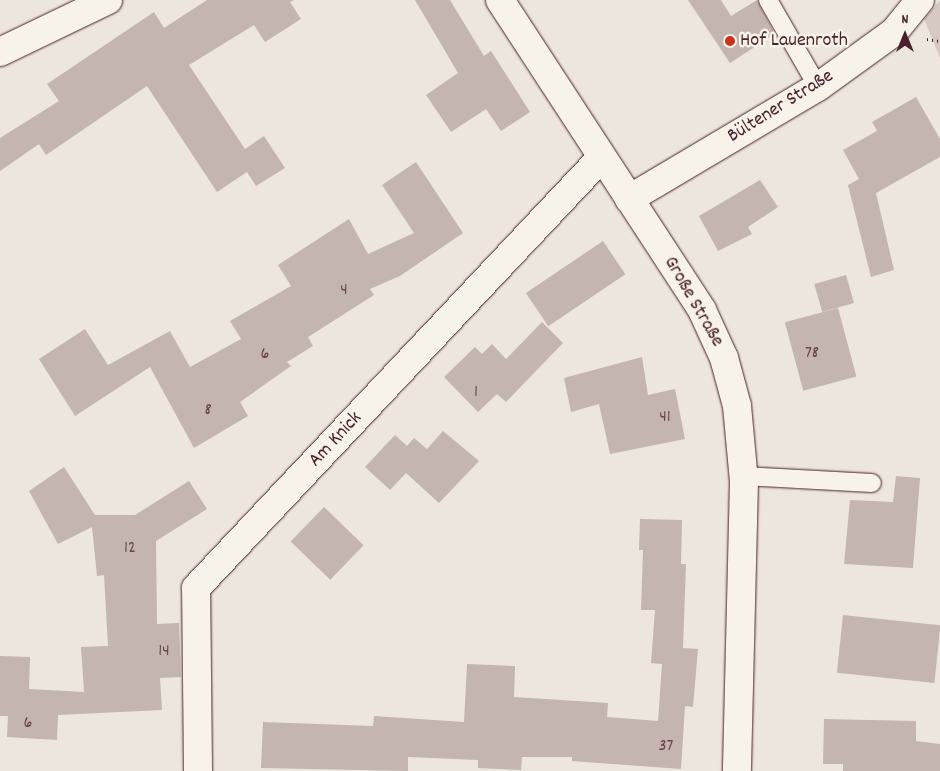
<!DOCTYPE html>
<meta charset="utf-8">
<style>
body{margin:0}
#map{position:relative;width:940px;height:771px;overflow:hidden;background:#ece6dd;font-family:Dekko,sans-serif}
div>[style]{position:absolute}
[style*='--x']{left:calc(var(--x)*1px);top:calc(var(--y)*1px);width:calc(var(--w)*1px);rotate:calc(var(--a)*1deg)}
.green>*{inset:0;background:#d5c9c2}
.building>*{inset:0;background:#c4b5b0;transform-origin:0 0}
.path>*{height:3px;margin-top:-1.5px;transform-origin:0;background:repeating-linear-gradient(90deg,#4a1f2b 0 1px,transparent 0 5px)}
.roads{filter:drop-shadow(0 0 1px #4a1f2b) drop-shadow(0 0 1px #4a1f2b)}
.service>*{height:18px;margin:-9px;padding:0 9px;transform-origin:9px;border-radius:9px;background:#f7f3e8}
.minor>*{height:28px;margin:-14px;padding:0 14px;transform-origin:14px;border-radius:14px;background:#f7f3e8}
.secondary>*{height:28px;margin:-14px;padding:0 14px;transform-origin:14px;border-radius:14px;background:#f7f3e8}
.dots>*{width:14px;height:14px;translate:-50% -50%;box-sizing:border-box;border:2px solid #f7f3e8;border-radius:50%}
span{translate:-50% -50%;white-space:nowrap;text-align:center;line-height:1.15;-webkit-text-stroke:5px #f7f3e8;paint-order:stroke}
.number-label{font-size:18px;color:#68444c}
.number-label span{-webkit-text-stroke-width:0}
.poi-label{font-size:20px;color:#4a1f2b}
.left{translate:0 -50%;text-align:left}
.street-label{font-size:20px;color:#4a1f2b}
.north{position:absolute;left:880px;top:10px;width:50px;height:50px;-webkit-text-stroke:4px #f7f3e8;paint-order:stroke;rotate:0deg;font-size:14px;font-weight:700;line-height:20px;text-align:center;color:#4a1f2b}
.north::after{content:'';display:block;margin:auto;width:18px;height:22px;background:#4a1f2b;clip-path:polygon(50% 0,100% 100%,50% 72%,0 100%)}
</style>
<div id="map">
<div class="green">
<i style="clip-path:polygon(940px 0,940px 58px,924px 19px)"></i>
</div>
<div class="building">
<i style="clip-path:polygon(207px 0,294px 0,290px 2px,301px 19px,265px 42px,254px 25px,189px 65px,245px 149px,264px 136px,285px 168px,256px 186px,247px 172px,217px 192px,147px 86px,46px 155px,39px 144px,0 171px,0 138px,59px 101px,47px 84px,154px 12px,164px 28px)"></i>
<i style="clip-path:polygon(415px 0,450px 0,484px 56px,491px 51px,530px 112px,501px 131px,486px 109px,451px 132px,426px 95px,458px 73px)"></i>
<i style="clip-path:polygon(688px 0,721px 0,731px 16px,757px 0,775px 34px,730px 63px)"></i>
<i style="clip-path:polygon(916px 97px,940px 139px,940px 157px,876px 193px,894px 270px,871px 277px,848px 185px,859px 179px,843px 150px,877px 131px,872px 122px)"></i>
<i style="clip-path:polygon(416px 162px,463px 233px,400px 276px,370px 289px,374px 295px,308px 337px,313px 346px,287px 362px,291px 366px,240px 402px,248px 416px,194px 448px,150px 367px,75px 416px,39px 359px,85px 329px,108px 365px,170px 331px,190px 367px,241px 339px,230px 321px,291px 286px,278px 265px,349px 219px,368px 254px,414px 233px,382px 185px)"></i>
<i style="clip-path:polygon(760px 180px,778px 207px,748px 227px,752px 234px,718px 251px,699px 216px)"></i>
<i style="left:603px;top:241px;width:40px;height:93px;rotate:56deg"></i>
<i style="left:846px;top:275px;width:29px;height:33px;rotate:74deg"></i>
<i style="left:838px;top:308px;width:71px;height:55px;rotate:75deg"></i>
<i style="clip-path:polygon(542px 322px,563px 343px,506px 402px,497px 394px,478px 412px,444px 377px,475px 347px,482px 354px,492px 344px,506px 359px)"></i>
<i style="clip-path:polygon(642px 357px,648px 395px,675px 389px,685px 439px,610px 454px,599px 404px,571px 412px,564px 378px)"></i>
<i style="clip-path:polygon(443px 431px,479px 461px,439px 503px,406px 473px,390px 490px,365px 467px,395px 435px,407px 446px,414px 438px,427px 449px)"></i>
<i style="clip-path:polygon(64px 467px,95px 515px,135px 515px,189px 481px,207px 509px,156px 541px,157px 624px,179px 623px,181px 677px,160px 678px,162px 710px,58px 715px,57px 740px,7px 737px,8px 716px,0 716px,0 656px,30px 657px,29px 689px,84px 692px,81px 647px,108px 646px,104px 575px,97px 576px,92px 527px,58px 544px,29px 491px)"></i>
<i style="clip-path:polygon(896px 476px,920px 478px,913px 568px,844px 564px,850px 500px,893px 502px)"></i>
<i style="left:324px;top:507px;width:55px;height:48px;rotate:44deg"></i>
<i style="clip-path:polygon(640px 519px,682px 520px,681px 564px,686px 564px,683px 648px,698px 649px,693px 707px,685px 706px,681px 769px,572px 761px,572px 757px,522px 757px,521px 770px,478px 768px,478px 760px,408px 757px,408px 771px,261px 768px,263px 722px,373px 726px,374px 716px,464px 722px,467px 664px,515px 666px,514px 697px,608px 703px,607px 717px,658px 721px,662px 664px,651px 663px,655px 610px,641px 610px,643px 550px,639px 550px)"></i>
<i style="left:843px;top:615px;width:98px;height:58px;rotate:6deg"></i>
<i style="clip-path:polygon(824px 719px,916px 721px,916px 741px,940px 744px,940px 771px,843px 771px,843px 764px,823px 764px)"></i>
</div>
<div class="path">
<i style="--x:927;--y:39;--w:13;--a:9"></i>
</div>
<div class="roads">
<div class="service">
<i style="--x:768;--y:0;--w:100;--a:60.1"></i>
<i style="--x:743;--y:476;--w:129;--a:3.1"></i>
</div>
<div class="minor">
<i style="--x:0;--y:52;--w:120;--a:-25.7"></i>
<i style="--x:629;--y:199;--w:220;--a:-30.7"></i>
<i style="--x:818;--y:87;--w:94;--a:-35.9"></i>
<i style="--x:894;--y:32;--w:41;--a:-50.9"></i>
<i style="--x:198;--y:771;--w:183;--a:-90.6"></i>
<i style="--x:196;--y:588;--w:591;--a:-46.71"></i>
</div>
<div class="secondary">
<i style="--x:500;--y:0;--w:370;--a:56.9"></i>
<i style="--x:702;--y:310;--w:53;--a:65.4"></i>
<i style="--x:724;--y:358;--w:50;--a:74.8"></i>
<i style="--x:737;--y:406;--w:75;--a:84.7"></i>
<i style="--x:744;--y:481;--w:290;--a:91.4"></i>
</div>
</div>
<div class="dots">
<i style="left:730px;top:41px;background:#c8321e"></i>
</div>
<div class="number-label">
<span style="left:344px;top:291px">4</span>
<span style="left:812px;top:354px">78</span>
<span style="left:265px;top:355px">6</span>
<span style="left:476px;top:393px">1</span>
<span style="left:208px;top:411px">8</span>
<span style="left:665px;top:418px">41</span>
<span style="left:130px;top:549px">12</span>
<span style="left:164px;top:652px">14</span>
<span style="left:28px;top:724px">6</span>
<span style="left:666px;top:747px">37</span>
</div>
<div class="poi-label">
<span class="left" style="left:740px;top:41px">Hof Lauenroth</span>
</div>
<div class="street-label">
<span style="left:781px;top:107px;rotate:-32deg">Bültener Straße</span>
<span style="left:693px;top:302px;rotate:60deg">Große Straße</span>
<span style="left:336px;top:440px;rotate:-47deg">Am Knick</span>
</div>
<div class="north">N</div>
</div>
